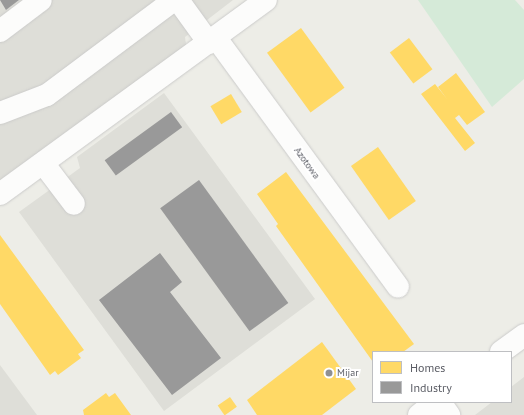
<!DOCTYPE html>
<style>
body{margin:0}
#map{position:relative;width:524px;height:415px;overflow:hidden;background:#edede7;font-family:"PT Sans",sans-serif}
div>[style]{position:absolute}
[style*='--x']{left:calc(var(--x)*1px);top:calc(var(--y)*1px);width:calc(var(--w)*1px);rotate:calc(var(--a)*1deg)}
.industrial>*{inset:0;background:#deded8}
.green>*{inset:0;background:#d5ead8}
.homes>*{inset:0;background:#ffd966;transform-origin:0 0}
.industry>*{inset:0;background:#999;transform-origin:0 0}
.roads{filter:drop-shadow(0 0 1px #cbcbca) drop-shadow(0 0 1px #cbcbca)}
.minor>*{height:22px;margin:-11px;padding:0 11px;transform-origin:11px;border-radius:11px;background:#fcfcfb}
.dots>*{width:11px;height:11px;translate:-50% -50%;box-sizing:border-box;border:2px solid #fff;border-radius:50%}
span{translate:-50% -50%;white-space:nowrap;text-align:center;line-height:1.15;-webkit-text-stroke:4px #fff;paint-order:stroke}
.street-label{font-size:10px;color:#5c5e66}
.poi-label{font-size:10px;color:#5c5e66}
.left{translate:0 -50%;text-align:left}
.legend{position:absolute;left:372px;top:351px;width:140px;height:52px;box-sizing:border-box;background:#fff;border:1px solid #bebfc2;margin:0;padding:5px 7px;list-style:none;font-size:12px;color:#5c5e66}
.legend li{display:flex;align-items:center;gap:8px;height:20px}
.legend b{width:20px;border:1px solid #bebfc2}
</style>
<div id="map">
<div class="industrial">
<i style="clip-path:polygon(0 0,233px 0,185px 37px,186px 45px,0 180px)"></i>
<i style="clip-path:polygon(164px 93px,315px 299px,164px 411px,19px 212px,80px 168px,77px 157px)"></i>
<i style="clip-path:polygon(0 365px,37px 415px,0 415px)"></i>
<i style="clip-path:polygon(524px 377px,524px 415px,475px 415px,492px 402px,511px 402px,511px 387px)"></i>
</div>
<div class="green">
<i style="clip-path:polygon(418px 0,515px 0,524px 10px,524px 79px,492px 107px)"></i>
</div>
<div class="homes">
<i style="left:301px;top:28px;width:74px;height:42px;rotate:54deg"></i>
<i style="left:409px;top:38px;width:39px;height:24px;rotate:53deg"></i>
<i style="clip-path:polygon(456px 73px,485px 112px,467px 125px,459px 115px,455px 118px,475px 143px,465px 151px,421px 94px,435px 84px,447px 99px,438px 87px)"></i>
<i style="left:231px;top:94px;width:21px;height:24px;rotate:59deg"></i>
<i style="left:378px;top:147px;width:66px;height:33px;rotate:55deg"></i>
<i style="clip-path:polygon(286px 172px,414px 344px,403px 352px,373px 352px,373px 362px,276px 226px,278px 224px,257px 194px)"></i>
<i style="clip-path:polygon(0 235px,84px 350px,78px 354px,81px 358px,58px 375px,55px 371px,50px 375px,0 304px)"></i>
<i style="clip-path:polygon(322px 342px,356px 389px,322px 415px,257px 415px,247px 400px)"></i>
<i style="clip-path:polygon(106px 393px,109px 397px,115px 393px,131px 415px,84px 415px,83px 410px)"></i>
<i style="left:230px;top:397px;width:12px;height:15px;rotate:55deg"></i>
</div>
<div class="industry">
<i style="clip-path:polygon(0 0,19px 0,6px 10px)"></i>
<i style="left:171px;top:112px;width:19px;height:82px;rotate:54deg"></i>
<i style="left:199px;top:180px;width:152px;height:48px;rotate:54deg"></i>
<i style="clip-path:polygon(160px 253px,182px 282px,170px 292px,221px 358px,172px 395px,99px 300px)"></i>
</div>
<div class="roads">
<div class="minor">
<i style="--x:178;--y:0;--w:53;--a:54.2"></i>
<i style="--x:0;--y:31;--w:51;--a:-37.1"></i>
<i style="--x:216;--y:38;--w:308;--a:53.8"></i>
<i style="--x:0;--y:113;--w:50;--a:-21"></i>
<i style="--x:47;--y:95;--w:159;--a:-36.8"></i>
<i style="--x:43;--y:163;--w:51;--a:52.9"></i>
<i style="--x:0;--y:194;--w:329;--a:-36.1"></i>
<i style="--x:501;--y:352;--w:29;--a:-36"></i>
<i style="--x:440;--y:402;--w:16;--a:55"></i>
<i style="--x:419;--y:415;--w:21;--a:-39"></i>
</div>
</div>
<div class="dots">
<i style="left:329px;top:373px;background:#8f9093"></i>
</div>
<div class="street-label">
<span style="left:307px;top:163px;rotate:54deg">Azotowa</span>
</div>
<div class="poi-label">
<span class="left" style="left:337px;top:373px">Mijar</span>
</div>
<ul class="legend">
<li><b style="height:11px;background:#ffd966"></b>Homes</li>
<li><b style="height:11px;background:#999"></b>Industry</li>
</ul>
</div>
